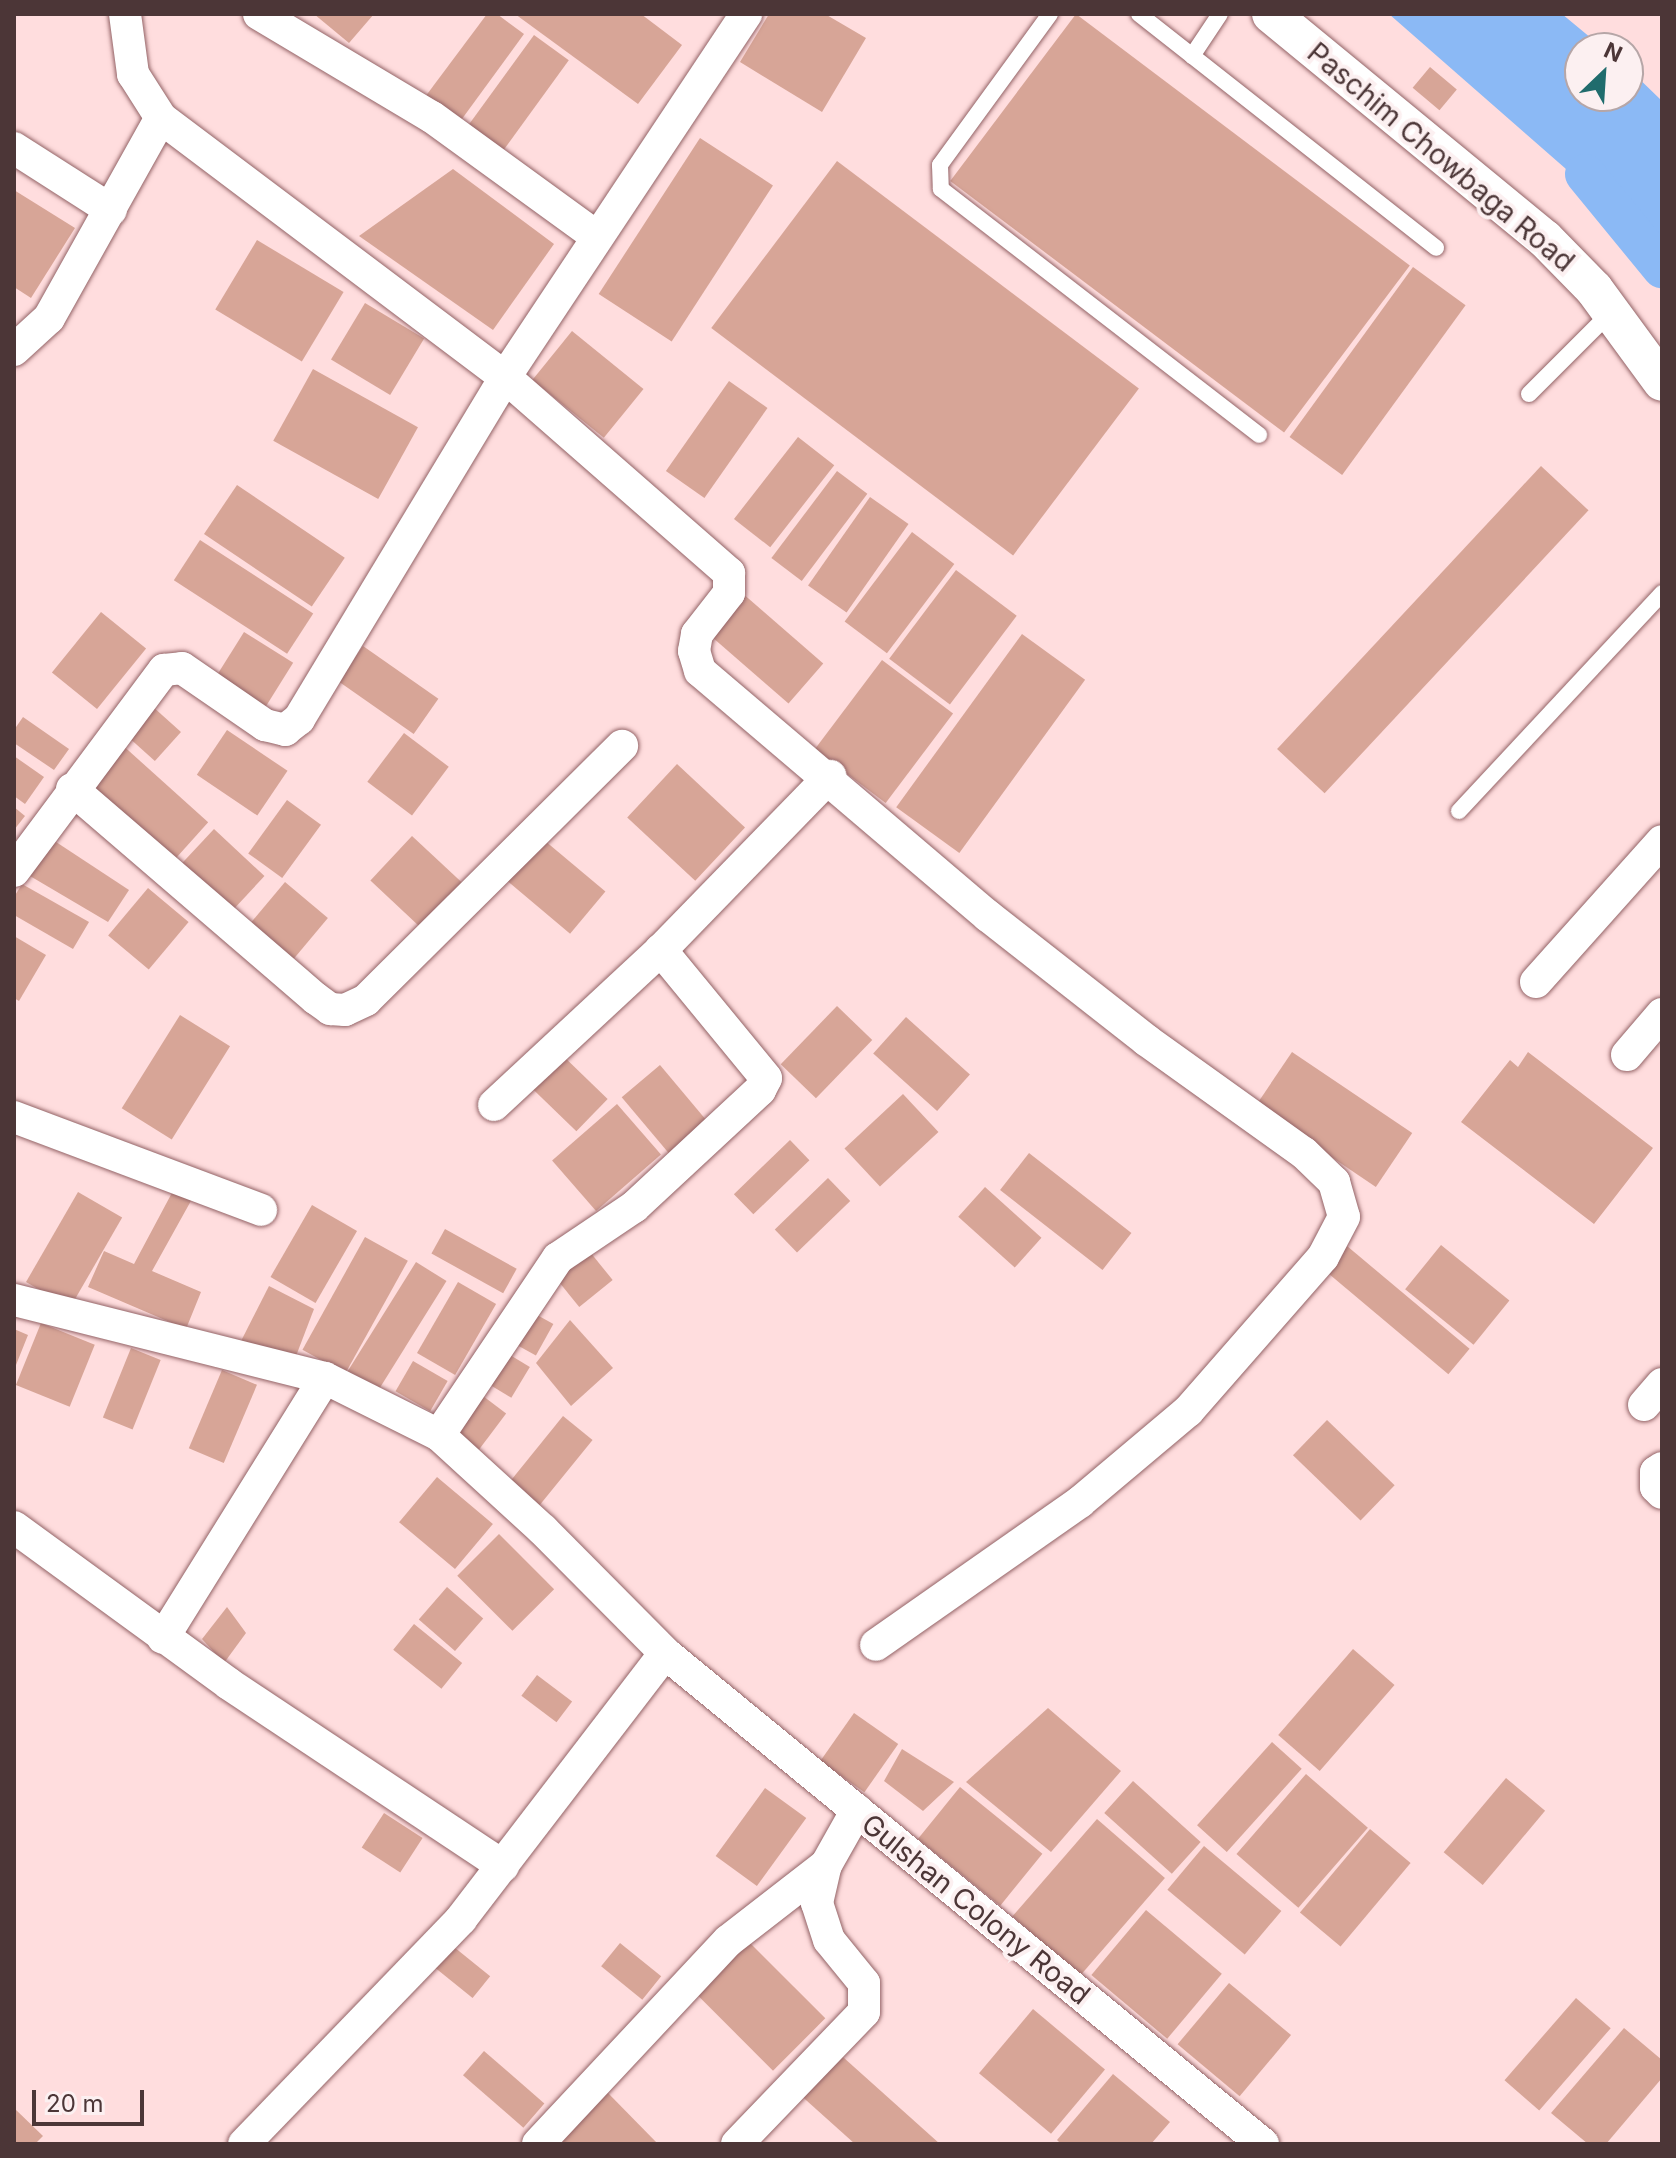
<!DOCTYPE html>
<style>
body{margin:0}
#map{position:relative;width:1676px;height:2158px;overflow:hidden;background:#ffddde;font-family:Inter,sans-serif}
div>[style]{position:absolute}
[style*='--x']{left:calc(var(--x)*1px);top:calc(var(--y)*1px);width:calc(var(--w)*1px);rotate:calc(var(--a)*1deg)}
.water>*{inset:0;background:#8bb9f5}
.canal>*{height:40px;margin:-20px;padding:0 20px;transform-origin:20px;border-radius:20px;background:#8bb9f5}
.building>*{inset:0;background:#d7a597;transform-origin:0 0}
.roads{filter:drop-shadow(0 0 2px #936366) drop-shadow(0 0 2px #936366)}
.service>*{height:16px;margin:-8px;padding:0 8px;transform-origin:8px;border-radius:8px;background:#fff}
.minor>*{height:32px;margin:-16px;padding:0 16px;transform-origin:16px;border-radius:16px;background:#fff}
.tertiary>*{height:38px;margin:-19px;padding:0 19px;transform-origin:19px;border-radius:19px;background:#fff}
span{translate:-50% -50%;white-space:nowrap;text-align:center;line-height:1.15;-webkit-text-stroke:8px #fcf0f1;paint-order:stroke}
.street-label{font-size:28px;color:#4c3637}
.frame{position:absolute;inset:0;border:16px solid #4c3637;pointer-events:none}
.north{position:absolute;left:1564px;top:32px;width:80px;height:80px;box-sizing:border-box;background:#fcf0f1;border:2px solid #b6a6a7;border-radius:50%;rotate:25deg;font-size:22px;font-weight:700;line-height:32px;text-align:center;color:#4c3637}
.north::after{content:'';display:block;margin:auto;width:28px;height:36px;background:#206c6d;clip-path:polygon(50% 0,100% 100%,50% 72%,0 100%)}
.scale{position:absolute;left:32px;top:2090px;width:112px;height:36px;box-sizing:border-box;border:4px solid #4c3637;border-top:0;padding-left:10px;font-size:24px;line-height:28px;white-space:nowrap;color:#4c3637;-webkit-text-stroke:6px #fcf0f1;paint-order:stroke}
</style>
<div id="map">
<div class="water">
<i style="clip-path:polygon(1389px 14px,1562px 14px,1603px 48px,1580px 48px,1580px 96px,1628px 96px,1628px 68px,1662px 101px,1662px 253px)"></i>
</div>
<div class="canal">
<i style="--x:1585;--y:174;--w:122;--a:50.7"></i>
</div>
<div class="building">
<i style="clip-path:polygon(314px 14px,374px 14px,349px 43px)"></i>
<i style="clip-path:polygon(487px 14px,497px 14px,524px 34px,459px 123px,425px 97px)"></i>
<i style="clip-path:polygon(515px 14px,641px 14px,682px 45px,638px 104px)"></i>
<i style="clip-path:polygon(769px 14px,825px 14px,866px 38px,822px 112px,740px 62px)"></i>
<i style="left:1076px;top:14px;width:418px;height:209px;rotate:37deg"></i>
<i style="left:534px;top:35px;width:43px;height:116px;rotate:36deg"></i>
<i style="left:1430px;top:67px;width:35px;height:27px;rotate:40deg"></i>
<i style="left:700px;top:138px;width:87px;height:186px;rotate:33deg"></i>
<i style="left:837px;top:161px;width:378px;height:209px;rotate:37deg"></i>
<i style="clip-path:polygon(453px 169px,554px 244px,493px 330px,359px 236px)"></i>
<i style="clip-path:polygon(14px 190px,75px 228px,31px 298px,14px 287px)"></i>
<i style="left:257px;top:240px;width:101px;height:81px;rotate:31deg"></i>
<i style="left:1413px;top:267px;width:65px;height:210px;rotate:36deg"></i>
<i style="left:365px;top:303px;width:69px;height:66px;rotate:31deg"></i>
<i style="left:572px;top:331px;width:92px;height:63px;rotate:39deg"></i>
<i style="left:313px;top:369px;width:120px;height:82px;rotate:29deg"></i>
<i style="left:729px;top:381px;width:47px;height:110px;rotate:35deg"></i>
<i style="left:798px;top:437px;width:46px;height:104px;rotate:38deg"></i>
<i style="left:1541px;top:466px;width:65px;height:387px;rotate:43deg"></i>
<i style="left:837px;top:471px;width:38px;height:109px;rotate:37deg"></i>
<i style="left:237px;top:485px;width:130px;height:59px;rotate:34deg"></i>
<i style="left:870px;top:497px;width:47px;height:108px;rotate:35deg"></i>
<i style="left:912px;top:532px;width:53px;height:112px;rotate:37deg"></i>
<i style="left:200px;top:540px;width:135px;height:48px;rotate:33deg"></i>
<i style="left:956px;top:570px;width:76px;height:111px;rotate:37deg"></i>
<i style="left:741px;top:592px;width:109px;height:53px;rotate:41deg"></i>
<i style="left:101px;top:612px;width:58px;height:78px;rotate:39deg"></i>
<i style="left:244px;top:632px;width:58px;height:52px;rotate:32deg"></i>
<i style="left:1022px;top:634px;width:78px;height:214px;rotate:36deg"></i>
<i style="left:363px;top:646px;width:92px;height:43px;rotate:35deg"></i>
<i style="left:882px;top:660px;width:89px;height:112px;rotate:37deg"></i>
<i style="left:152px;top:706px;width:39px;height:39px;rotate:42deg"></i>
<i style="clip-path:polygon(23px 717px,69px 749px,54px 770px,14px 743px,14px 730px)"></i>
<i style="left:227px;top:730px;width:73px;height:54px;rotate:34deg"></i>
<i style="left:404px;top:733px;width:56px;height:61px;rotate:37deg"></i>
<i style="left:119px;top:742px;width:120px;height:53px;rotate:42deg"></i>
<i style="clip-path:polygon(14px 756px,44px 777px,25px 804px,14px 796px)"></i>
<i style="left:677px;top:764px;width:93px;height:73px;rotate:43deg"></i>
<i style="left:287px;top:800px;width:42px;height:66px;rotate:36deg"></i>
<i style="clip-path:polygon(14px 807px,25px 816px,14px 830px)"></i>
<i style="left:214px;top:829px;width:69px;height:50px;rotate:43deg"></i>
<i style="left:538px;top:835px;width:88px;height:55px;rotate:40deg"></i>
<i style="left:412px;top:836px;width:69px;height:61px;rotate:43deg"></i>
<i style="clip-path:polygon(50px 838px,129px 890px,108px 922px,30px 876px)"></i>
<i style="left:285px;top:882px;width:56px;height:56px;rotate:40deg"></i>
<i style="clip-path:polygon(22px 884px,89px 922px,73px 949px,14px 915px,14px 897px)"></i>
<i style="left:148px;top:888px;width:53px;height:62px;rotate:40deg"></i>
<i style="clip-path:polygon(14px 936px,46px 955px,19px 1001px,14px 998px)"></i>
<i style="left:837px;top:1006px;width:49px;height:81px;rotate:44deg"></i>
<i style="left:180px;top:1015px;width:59px;height:110px;rotate:32deg"></i>
<i style="left:906px;top:1017px;width:86px;height:49px;rotate:42deg"></i>
<i style="left:558px;top:1051px;width:69px;height:45px;rotate:44deg"></i>
<i style="left:1292px;top:1052px;width:145px;height:65px;rotate:34deg"></i>
<i style="clip-path:polygon(1528px 1052px,1653px 1148px,1594px 1224px,1461px 1122px,1510px 1060px,1518px 1067px)"></i>
<i style="left:660px;top:1065px;width:76px;height:50px;rotate:50deg"></i>
<i style="left:903px;top:1094px;width:52px;height:80px;rotate:47deg"></i>
<i style="left:617px;top:1104px;width:67px;height:86px;rotate:49deg"></i>
<i style="left:790px;top:1140px;width:28px;height:78px;rotate:46deg"></i>
<i style="left:1029px;top:1153px;width:130px;height:47px;rotate:38deg"></i>
<i style="left:828px;top:1178px;width:32px;height:74px;rotate:46deg"></i>
<i style="left:985px;top:1187px;width:76px;height:40px;rotate:42deg"></i>
<i style="clip-path:polygon(174px 1189px,192px 1199px,152px 1271px,201px 1292px,186px 1329px,88px 1287px,104px 1251px,134px 1264px)"></i>
<i style="left:78px;top:1192px;width:51px;height:104px;rotate:30deg"></i>
<i style="left:312px;top:1205px;width:52px;height:83px;rotate:30deg"></i>
<i style="left:445px;top:1229px;width:82px;height:28px;rotate:29deg"></i>
<i style="left:365px;top:1237px;width:49px;height:129px;rotate:29deg"></i>
<i style="left:1441px;top:1245px;width:88px;height:57px;rotate:39deg"></i>
<i style="left:1347px;top:1246px;width:160px;height:33px;rotate:40deg"></i>
<i style="left:590px;top:1252px;width:36px;height:43px;rotate:51deg"></i>
<i style="left:416px;top:1262px;width:36px;height:131px;rotate:32deg"></i>
<i style="left:458px;top:1282px;width:44px;height:82px;rotate:30deg"></i>
<i style="clip-path:polygon(269px 1286px,314px 1309px,296px 1356px,237px 1349px)"></i>
<i style="left:528px;top:1310px;width:29px;height:36px;rotate:29deg"></i>
<i style="clip-path:polygon(570px 1320px,613px 1368px,571px 1406px,536px 1363px)"></i>
<i style="left:41px;top:1323px;width:58px;height:67px;rotate:22deg"></i>
<i style="clip-path:polygon(14px 1329px,28px 1335px,14px 1370px)"></i>
<i style="left:131px;top:1348px;width:32px;height:75px;rotate:22deg"></i>
<i style="left:505px;top:1352px;width:29px;height:36px;rotate:31deg"></i>
<i style="left:413px;top:1361px;width:40px;height:35px;rotate:30deg"></i>
<i style="left:222px;top:1370px;width:38px;height:85px;rotate:23deg"></i>
<i style="left:479px;top:1393px;width:34px;height:50px;rotate:37deg"></i>
<i style="left:563px;top:1416px;width:38px;height:88px;rotate:39deg"></i>
<i style="left:1327px;top:1420px;width:94px;height:49px;rotate:44deg"></i>
<i style="left:437px;top:1477px;width:73px;height:59px;rotate:40deg"></i>
<i style="left:499px;top:1534px;width:78px;height:59px;rotate:45deg"></i>
<i style="left:447px;top:1587px;width:48px;height:43px;rotate:41deg"></i>
<i style="clip-path:polygon(227px 1607px,246px 1633px,224px 1663px,202px 1639px)"></i>
<i style="left:414px;top:1624px;width:62px;height:33px;rotate:39deg"></i>
<i style="left:1353px;top:1649px;width:55px;height:114px;rotate:41deg"></i>
<i style="left:537px;top:1675px;width:44px;height:26px;rotate:37deg"></i>
<i style="clip-path:polygon(1048px 1708px,1121px 1771px,1051px 1852px,966px 1782px)"></i>
<i style="left:854px;top:1713px;width:54px;height:59px;rotate:35deg"></i>
<i style="left:1272px;top:1742px;width:40px;height:112px;rotate:42deg"></i>
<i style="clip-path:polygon(902px 1749px,954px 1782px,923px 1811px,884px 1781px)"></i>
<i style="left:1306px;top:1774px;width:82px;height:106px;rotate:41deg"></i>
<i style="left:1506px;top:1778px;width:51px;height:97px;rotate:40deg"></i>
<i style="left:1133px;top:1781px;width:91px;height:43px;rotate:42deg"></i>
<i style="left:960px;top:1787px;width:106px;height:67px;rotate:39deg"></i>
<i style="left:765px;top:1788px;width:51px;height:84px;rotate:36deg"></i>
<i style="left:384px;top:1813px;width:46px;height:41px;rotate:33deg"></i>
<i style="left:1097px;top:1819px;width:90px;height:129px;rotate:41deg"></i>
<i style="left:1370px;top:1829px;width:53px;height:109px;rotate:40deg"></i>
<i style="left:1204px;top:1846px;width:101px;height:57px;rotate:40deg"></i>
<i style="left:1146px;top:1910px;width:99px;height:85px;rotate:40deg"></i>
<i style="left:744px;top:1937px;width:115px;height:74px;rotate:45deg"></i>
<i style="left:449px;top:1943px;width:53px;height:28px;rotate:39deg"></i>
<i style="left:620px;top:1943px;width:53px;height:30px;rotate:39deg"></i>
<i style="left:1229px;top:1983px;width:81px;height:80px;rotate:40deg"></i>
<i style="left:1576px;top:1998px;width:46px;height:109px;rotate:41deg"></i>
<i style="left:1033px;top:2009px;width:94px;height:84px;rotate:40deg"></i>
<i style="clip-path:polygon(1624px 2028px,1662px 2060px,1662px 2078px,1606px 2144px,1588px 2144px,1551px 2113px)"></i>
<i style="clip-path:polygon(834px 2049px,940px 2144px,855px 2144px,797px 2092px)"></i>
<i style="left:484px;top:2051px;width:80px;height:32px;rotate:41deg"></i>
<i style="clip-path:polygon(1113px 2074px,1170px 2122px,1151px 2144px,1061px 2144px,1057px 2140px)"></i>
<i style="clip-path:polygon(607px 2092px,658px 2144px,555px 2144px)"></i>
<i style="clip-path:polygon(14px 2108px,43px 2136px,35px 2144px,14px 2144px)"></i>
</div>
<div class="roads">
<div class="service">
<i style="--x:1050;--y:14;--w:187;--a:126.1"></i>
<i style="--x:940;--y:165;--w:24;--a:88"></i>
<i style="--x:941;--y:189;--w:402;--a:37.7"></i>
<i style="--x:1139;--y:14;--w:378;--a:38.2"></i>
<i style="--x:1192;--y:56;--w:50;--a:-56.3"></i>
<i style="--x:1529;--y:394;--w:116;--a:-45"></i>
<i style="--x:1459;--y:811;--w:298;--a:-47"></i>
</div>
<div class="minor">
<i style="--x:125;--y:14;--w:61;--a:82.4"></i>
<i style="--x:133;--y:74;--w:52;--a:57.5"></i>
<i style="--x:161;--y:118;--w:431;--a:37"></i>
<i style="--x:505;--y:377;--w:298;--a:41.2"></i>
<i style="--x:729;--y:573;--w:20;--a:90"></i>
<i style="--x:729;--y:593;--w:52;--a:128"></i>
<i style="--x:697;--y:634;--w:17;--a:100"></i>
<i style="--x:694;--y:651;--w:21;--a:73"></i>
<i style="--x:700;--y:671;--w:378;--a:40.4"></i>
<i style="--x:988;--y:916;--w:201;--a:38.1"></i>
<i style="--x:1146;--y:1040;--w:194;--a:35.6"></i>
<i style="--x:1304;--y:1153;--w:42;--a:44"></i>
<i style="--x:1334;--y:1182;--w:36;--a:74"></i>
<i style="--x:1344;--y:1217;--w:45;--a:117.7"></i>
<i style="--x:1323;--y:1257;--w:205;--a:131.2"></i>
<i style="--x:1188;--y:1411;--w:141;--a:139.9"></i>
<i style="--x:1080;--y:1502;--w:249;--a:145"></i>
<i style="--x:259;--y:14;--w:201;--a:30.8"></i>
<i style="--x:432;--y:117;--w:204;--a:36"></i>
<i style="--x:14;--y:148;--w:115;--a:32.6"></i>
<i style="--x:14;--y:350;--w:47;--a:-42.4"></i>
<i style="--x:49;--y:318;--w:229;--a:-60.8"></i>
<i style="--x:72;--y:789;--w:321;--a:40.7"></i>
<i style="--x:315;--y:998;--w:19;--a:36"></i>
<i style="--x:330;--y:1009;--w:15;--a:4"></i>
<i style="--x:345;--y:1010;--w:23;--a:-25"></i>
<i style="--x:366;--y:1000;--w:361;--a:-44.8"></i>
<i style="--x:14;--y:871;--w:251;--a:-53.3"></i>
<i style="--x:164;--y:670;--w:18;--a:-6"></i>
<i style="--x:182;--y:668;--w:101;--a:34.5"></i>
<i style="--x:265;--y:725;--w:21;--a:14"></i>
<i style="--x:285;--y:730;--w:18;--a:-38"></i>
<i style="--x:299;--y:719;--w:399;--a:-58.9"></i>
<i style="--x:505;--y:377;--w:436;--a:-56.4"></i>
<i style="--x:1536;--y:982;--w:189;--a:-48.2"></i>
<i style="--x:1627;--y:1055;--w:54;--a:-49.5"></i>
<i style="--x:494;--y:1105;--w:228;--a:-42.9"></i>
<i style="--x:661;--y:950;--w:243;--a:-45.8"></i>
<i style="--x:14;--y:1117;--w:264;--a:20.6"></i>
<i style="--x:14;--y:1300;--w:321;--a:14.1"></i>
<i style="--x:325;--y:1378;--w:127;--a:26.6"></i>
<i style="--x:439;--y:1435;--w:141;--a:42.4"></i>
<i style="--x:543;--y:1530;--w:173;--a:45.2"></i>
<i style="--x:665;--y:1653;--w:774;--a:39.39"></i>
<i style="--x:1644;--y:1405;--w:28;--a:-49"></i>
<i style="--x:439;--y:1435;--w:213;--a:-56.1"></i>
<i style="--x:558;--y:1258;--w:92;--a:-33.9"></i>
<i style="--x:634;--y:1207;--w:172;--a:-42.9"></i>
<i style="--x:760;--y:1090;--w:13;--a:-63"></i>
<i style="--x:766;--y:1078;--w:166;--a:-129.4"></i>
<i style="--x:1662;--y:1468;--w:7;--a:146"></i>
<i style="--x:1656;--y:1472;--w:15;--a:90"></i>
<i style="--x:1656;--y:1487;--w:8;--a:45"></i>
<i style="--x:14;--y:1527;--w:266;--a:36.1"></i>
<i style="--x:229;--y:1684;--w:329;--a:33.6"></i>
<i style="--x:163;--y:1638;--w:306;--a:-58.1"></i>
<i style="--x:244;--y:2144;--w:313;--a:-46"></i>
<i style="--x:461;--y:1919;--w:335;--a:-52.5"></i>
<i style="--x:538;--y:2144;--w:278;--a:-46.9"></i>
<i style="--x:728;--y:1941;--w:124;--a:-37.8"></i>
<i style="--x:737;--y:2144;--w:183;--a:-46.1"></i>
<i style="--x:864;--y:2012;--w:29;--a:-90"></i>
<i style="--x:864;--y:1983;--w:55;--a:-129.1"></i>
<i style="--x:829;--y:1940;--w:39;--a:-108"></i>
<i style="--x:817;--y:1903;--w:39;--a:-77"></i>
<i style="--x:826;--y:1865;--w:63;--a:-60.6"></i>
</div>
<div class="tertiary">
<i style="--x:1271;--y:14;--w:355;--a:39.4"></i>
<i style="--x:1545;--y:239;--w:70;--a:45.6"></i>
<i style="--x:1594;--y:289;--w:115;--a:53.8"></i>
</div>
</div>
<div class="street-label">
<span style="left:1441px;top:157px;rotate:40deg">Paschim Chowbaga Road</span>
<span style="left:976px;top:1909px;rotate:39deg">Gulshan Colony Road</span>
</div>
<div class="frame"></div>
<div class="north">N</div>
<div class="scale">20 m</div>
</div>
